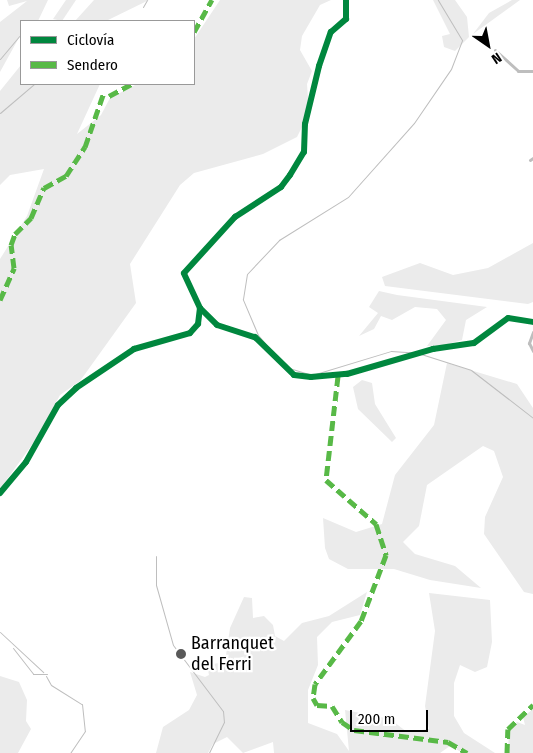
<!DOCTYPE html>
<meta charset="utf-8">
<style>
body{margin:0}
#map{position:relative;width:533px;height:753px;overflow:hidden;background:#fff;font-family:"Fira Sans Condensed",sans-serif}
div>[style]{position:absolute}
[style*='--x']{left:calc(var(--x)*1px);top:calc(var(--y)*1px);width:calc(var(--w)*1px);rotate:calc(var(--a)*1deg)}
.green>*{inset:0;background:#ebebeb}
.stream>*{height:1px;margin:-0.5px;padding:0 0.5px;transform-origin:0.5px;border-radius:0.5px;background:#bebebe}
.minor>*{height:3px;margin:-1.5px;padding:0 1.5px;transform-origin:1.5px;border-radius:1.5px;background:#bebebe}
.tertiary>*{height:4px;margin:-2px;padding:0 2px;transform-origin:2px;border-radius:2px;background:#bebebe}
.quiet>*{height:5px;margin-top:-2.5px;transform-origin:0;background:repeating-linear-gradient(90deg,#58b947 0 10px,transparent 0 15px)}
.cycleway>*{height:6px;margin:-3px;padding:0 3px;transform-origin:3px;border-radius:3px;background:#00873e}
.dots>*{width:14px;height:14px;translate:-50% -50%;box-sizing:border-box;border:2px solid #fff;border-radius:50%}
span{translate:-50% -50%;white-space:nowrap;text-align:center;line-height:1.15;-webkit-text-stroke:4.5px #fff;paint-order:stroke}
.poi-label{font-size:18px;color:#000}
.left{translate:0 -50%;text-align:left}
.legend{position:absolute;left:20px;top:20px;width:175px;height:65px;box-sizing:border-box;background:#fff;border:1px solid #999;margin:0;padding:6px 9px;list-style:none;font-size:15px;color:#000}
.legend li{display:flex;align-items:center;gap:10px;height:25px}
.legend b{width:25px;border:1px solid #999}
.north{position:absolute;left:463px;top:20px;width:50px;height:50px;-webkit-text-stroke:4px #fff;paint-order:stroke;rotate:147deg;font-size:14px;font-weight:700;line-height:20px;text-align:center;color:#000}
.north::after{content:'';display:block;margin:auto;width:18px;height:22px;background:#000;clip-path:polygon(50% 0,100% 100%,50% 72%,0 100%)}
.scale{position:absolute;left:350px;top:710px;width:78px;height:22px;box-sizing:border-box;border:2px solid #000;border-top:0;padding-left:6px;font-size:15px;line-height:18px;white-space:nowrap;color:#000;-webkit-text-stroke:4px #fff;paint-order:stroke}
</style>
<div id="map">
<div class="green">
<i style="clip-path:polygon(7px 0,48px 0,38px 21px,21px 21px,21px 34px,0 72px,0 22px,27px 1px,9px 6px)"></i>
<i style="clip-path:polygon(66px 0,76px 0,62px 21px,53px 19px)"></i>
<i style="clip-path:polygon(94px 0,149px 0,106px 21px,75px 21px)"></i>
<i style="clip-path:polygon(220px 0,331px 0,320px 5px,302px 36px,300px 50px,312px 71px,307px 84px,309px 113px,297px 137px,263px 154px,194px 173px,180px 185px,130px 264px,136px 303px,80px 381px,60px 395px,39px 435px,0 489px,0 259px,27px 216px,44px 169px,10px 175px,0 185px,0 91px,21px 65px,21px 84px,100px 84px,77px 134px,101px 115px,110px 98px,137px 84px,194px 84px,194px 39px)"></i>
<i style="clip-path:polygon(433px 0,455px 0,467px 17px,469px 37px,455px 51px,444px 47px,442px 36px,450px 34px)"></i>
<i style="clip-path:polygon(512px 0,520px 0,473px 34px,489px 13px)"></i>
<i style="clip-path:polygon(533px 243px,533px 302px,528px 304px,385px 286px,382px 277px,420px 263px,453px 275px,488px 268px)"></i>
<i style="clip-path:polygon(379px 291px,397px 295px,487px 307px,466px 320px,462px 340px,441px 346px,427px 346px,446px 320px,437px 309px,415px 307px,392px 320px,381px 316px,374px 329px,359px 336px,378px 313px,369px 307px)"></i>
<i style="clip-path:polygon(447px 363px,517px 384px,533px 408px,533px 594px,524px 592px,484px 534px,485px 517px,503px 477px,494px 451px,483px 446px,427px 485px,419px 526px,403px 542px,415px 554px,455px 566px,481px 588px,430px 580px,394px 569px,348px 569px,329px 559px,325px 548px,323px 518px,356px 532px,382px 524px,395px 475px,434px 425px)"></i>
<i style="clip-path:polygon(362px 380px,372px 383px,375px 404px,396px 438px,392px 442px,358px 409px,353px 387px)"></i>
<i style="clip-path:polygon(367px 592px,360px 615px,332px 622px,317px 637px,318px 665px,308px 690px,308px 723px,337px 734px,349px 751px,345px 710px,390px 719px,407px 732px,429px 729px,425px 706px,435px 631px,429px 593px,490px 600px,492px 642px,487px 667px,475px 672px,460px 665px,454px 683px,454px 716px,464px 733px,495px 753px,463px 753px,450px 746px,440px 753px,274px 753px,273px 742px,243px 753px,227px 737px,213px 744px,208px 753px,156px 753px,163px 727px,189px 710px,197px 695px,190px 672px,205px 677px,209px 675px,207px 665px,225px 662px,230px 628px,244px 597px,252px 598px,253px 618px,264px 616px,273px 625px,275px 636px,284px 641px,302px 623px,329px 616px)"></i>
<i style="clip-path:polygon(0 676px,19px 682px,27px 700px,26px 721px,31px 729px,18px 753px,0 753px)"></i>
<i style="clip-path:polygon(533px 709px,533px 753px,508px 753px,509px 730px,517px 722px,525px 725px,523px 717px)"></i>
</div>
<div class="stream">
<i style="--x:143;--y:7;--w:8;--a:-60"></i>
<i style="--x:0;--y:59;--w:30;--a:-50"></i>
<i style="--x:0;--y:113;--w:45;--a:-40.5"></i>
<i style="--x:269;--y:348;--w:17;--a:-130"></i>
<i style="--x:258;--y:335;--w:39;--a:-113"></i>
<i style="--x:243;--y:299;--w:25;--a:-81"></i>
<i style="--x:247;--y:274;--w:47;--a:-46.7"></i>
<i style="--x:279;--y:240;--w:81;--a:-31.9"></i>
<i style="--x:348;--y:197;--w:99;--a:-48.3"></i>
<i style="--x:414;--y:123;--w:65;--a:-55.6"></i>
<i style="--x:451;--y:69;--w:31;--a:-69"></i>
<i style="--x:462;--y:40;--w:47;--a:-121"></i>
<i style="--x:421;--y:354;--w:52;--a:17.7"></i>
<i style="--x:471;--y:370;--w:78;--a:37.7"></i>
<i style="--x:289;--y:368;--w:24;--a:17"></i>
<i style="--x:312;--y:375;--w:83;--a:-16.9"></i>
<i style="--x:391;--y:351;--w:26;--a:4"></i>
<i style="--x:156;--y:556;--w:29;--a:90"></i>
<i style="--x:156;--y:585;--w:62;--a:74.2"></i>
<i style="--x:173;--y:645;--w:83;--a:52.9"></i>
<i style="--x:223;--y:711;--w:11;--a:85"></i>
<i style="--x:224;--y:722;--w:34;--a:116"></i>
<i style="--x:0;--y:632;--w:59;--a:42.9"></i>
<i style="--x:13;--y:648;--w:33;--a:52"></i>
<i style="--x:33;--y:674;--w:14;--a:0"></i>
<i style="--x:46;--y:676;--w:10;--a:61"></i>
<i style="--x:51;--y:685;--w:36;--a:32"></i>
<i style="--x:82;--y:704;--w:27;--a:84"></i>
<i style="--x:85;--y:731;--w:27;--a:124"></i>
</div>
<div class="minor">
<i style="--x:495;--y:50;--w:31;--a:42"></i>
<i style="--x:518;--y:71;--w:15;--a:0"></i>
<i style="--x:530;--y:160;--w:4;--a:-34"></i>
<i style="--x:200;--y:308;--w:24;--a:45"></i>
<i style="--x:217;--y:325;--w:40;--a:18"></i>
<i style="--x:255;--y:337;--w:54;--a:44.3"></i>
<i style="--x:294;--y:375;--w:17;--a:7"></i>
<i style="--x:311;--y:377;--w:36;--a:-5"></i>
<i style="--x:347;--y:374;--w:90;--a:-16.2"></i>
<i style="--x:433;--y:349;--w:41;--a:-8.3"></i>
<i style="--x:474;--y:343;--w:42;--a:-36.3"></i>
<i style="--x:508;--y:318;--w:25;--a:9"></i>
<i style="--x:533;--y:332;--w:12;--a:110"></i>
<i style="--x:529;--y:343;--w:9;--a:63"></i>
</div>
<div class="tertiary">
<i style="--x:0;--y:493;--w:40;--a:-50"></i>
<i style="--x:26;--y:462;--w:65;--a:-60.7"></i>
<i style="--x:58;--y:405;--w:25;--a:-43"></i>
<i style="--x:76;--y:388;--w:70;--a:-33.9"></i>
<i style="--x:134;--y:349;--w:58;--a:-15.9"></i>
<i style="--x:190;--y:333;--w:12;--a:-48"></i>
<i style="--x:198;--y:324;--w:16;--a:-83"></i>
<i style="--x:200;--y:308;--w:38;--a:-115"></i>
<i style="--x:184;--y:273;--w:76;--a:-47.7"></i>
<i style="--x:235;--y:217;--w:55;--a:-33.1"></i>
<i style="--x:281;--y:187;--w:15;--a:-53"></i>
<i style="--x:290;--y:175;--w:27;--a:-59"></i>
<i style="--x:304;--y:152;--w:28;--a:-88"></i>
<i style="--x:305;--y:124;--w:60;--a:-76.4"></i>
<i style="--x:319;--y:66;--w:36;--a:-71"></i>
<i style="--x:331;--y:32;--w:20;--a:-41"></i>
<i style="--x:346;--y:19;--w:19;--a:-90"></i>
</div>
<div class="quiet">
<i style="--x:194;--y:32;--w:37;--a:-61"></i>
<i style="--x:109;--y:96;--w:26;--a:-28"></i>
<i style="--x:0;--y:300;--w:35;--a:-66"></i>
<i style="--x:14;--y:268;--w:23;--a:-97"></i>
<i style="--x:11;--y:245;--w:12;--a:-70"></i>
<i style="--x:15;--y:234;--w:23;--a:-45"></i>
<i style="--x:31;--y:218;--w:33;--a:-67"></i>
<i style="--x:44;--y:188;--w:25;--a:-29"></i>
<i style="--x:66;--y:176;--w:35;--a:-57"></i>
<i style="--x:85;--y:147;--w:58;--a:-70.9"></i>
<i style="--x:338;--y:376;--w:105;--a:96.6"></i>
<i style="--x:326;--y:480;--w:67;--a:41.3"></i>
<i style="--x:376;--y:524;--w:33;--a:72"></i>
<i style="--x:386;--y:555;--w:71;--a:110.7"></i>
<i style="--x:361;--y:621;--w:78;--a:126.1"></i>
<i style="--x:315;--y:684;--w:14;--a:98"></i>
<i style="--x:313;--y:698;--w:8;--a:60"></i>
<i style="--x:317;--y:705;--w:15;--a:4"></i>
<i style="--x:332;--y:706;--w:19;--a:58"></i>
<i style="--x:342;--y:722;--w:14;--a:34"></i>
<i style="--x:354;--y:730;--w:95;--a:7.3"></i>
<i style="--x:448;--y:742;--w:22;--a:30"></i>
<i style="--x:507;--y:753;--w:24;--a:-88"></i>
<i style="--x:508;--y:729;--w:35;--a:-44"></i>
</div>
<div class="cycleway">
<i style="--x:200;--y:308;--w:24;--a:45"></i>
<i style="--x:217;--y:325;--w:40;--a:18"></i>
<i style="--x:255;--y:337;--w:54;--a:44.3"></i>
<i style="--x:294;--y:375;--w:17;--a:7"></i>
<i style="--x:311;--y:377;--w:36;--a:-5"></i>
<i style="--x:347;--y:374;--w:90;--a:-16.2"></i>
<i style="--x:433;--y:349;--w:41;--a:-8.3"></i>
<i style="--x:474;--y:343;--w:42;--a:-36.3"></i>
<i style="--x:508;--y:318;--w:25;--a:9"></i>
<i style="--x:0;--y:493;--w:40;--a:-50"></i>
<i style="--x:26;--y:462;--w:65;--a:-60.7"></i>
<i style="--x:58;--y:405;--w:25;--a:-43"></i>
<i style="--x:76;--y:388;--w:70;--a:-33.9"></i>
<i style="--x:134;--y:349;--w:58;--a:-15.9"></i>
<i style="--x:190;--y:333;--w:12;--a:-48"></i>
<i style="--x:198;--y:324;--w:16;--a:-83"></i>
<i style="--x:200;--y:308;--w:38;--a:-115"></i>
<i style="--x:184;--y:273;--w:76;--a:-47.7"></i>
<i style="--x:235;--y:217;--w:55;--a:-33.1"></i>
<i style="--x:281;--y:187;--w:15;--a:-53"></i>
<i style="--x:290;--y:175;--w:27;--a:-59"></i>
<i style="--x:304;--y:152;--w:28;--a:-88"></i>
<i style="--x:305;--y:124;--w:60;--a:-76.4"></i>
<i style="--x:319;--y:66;--w:36;--a:-71"></i>
<i style="--x:331;--y:32;--w:20;--a:-41"></i>
<i style="--x:346;--y:19;--w:19;--a:-90"></i>
</div>
<div class="dots">
<i style="left:181px;top:654px;background:#595959"></i>
</div>
<div class="poi-label">
<span class="left" style="left:191px;top:654px">Barranquet<br>del Ferri</span>
</div>
<ul class="legend">
<li><b style="height:6px;background:#00873e"></b>Ciclovía</li>
<li><b style="height:6px;background:#58b947"></b>Sendero</li>
</ul>
<div class="north">N</div>
<div class="scale">200 m</div>
</div>
